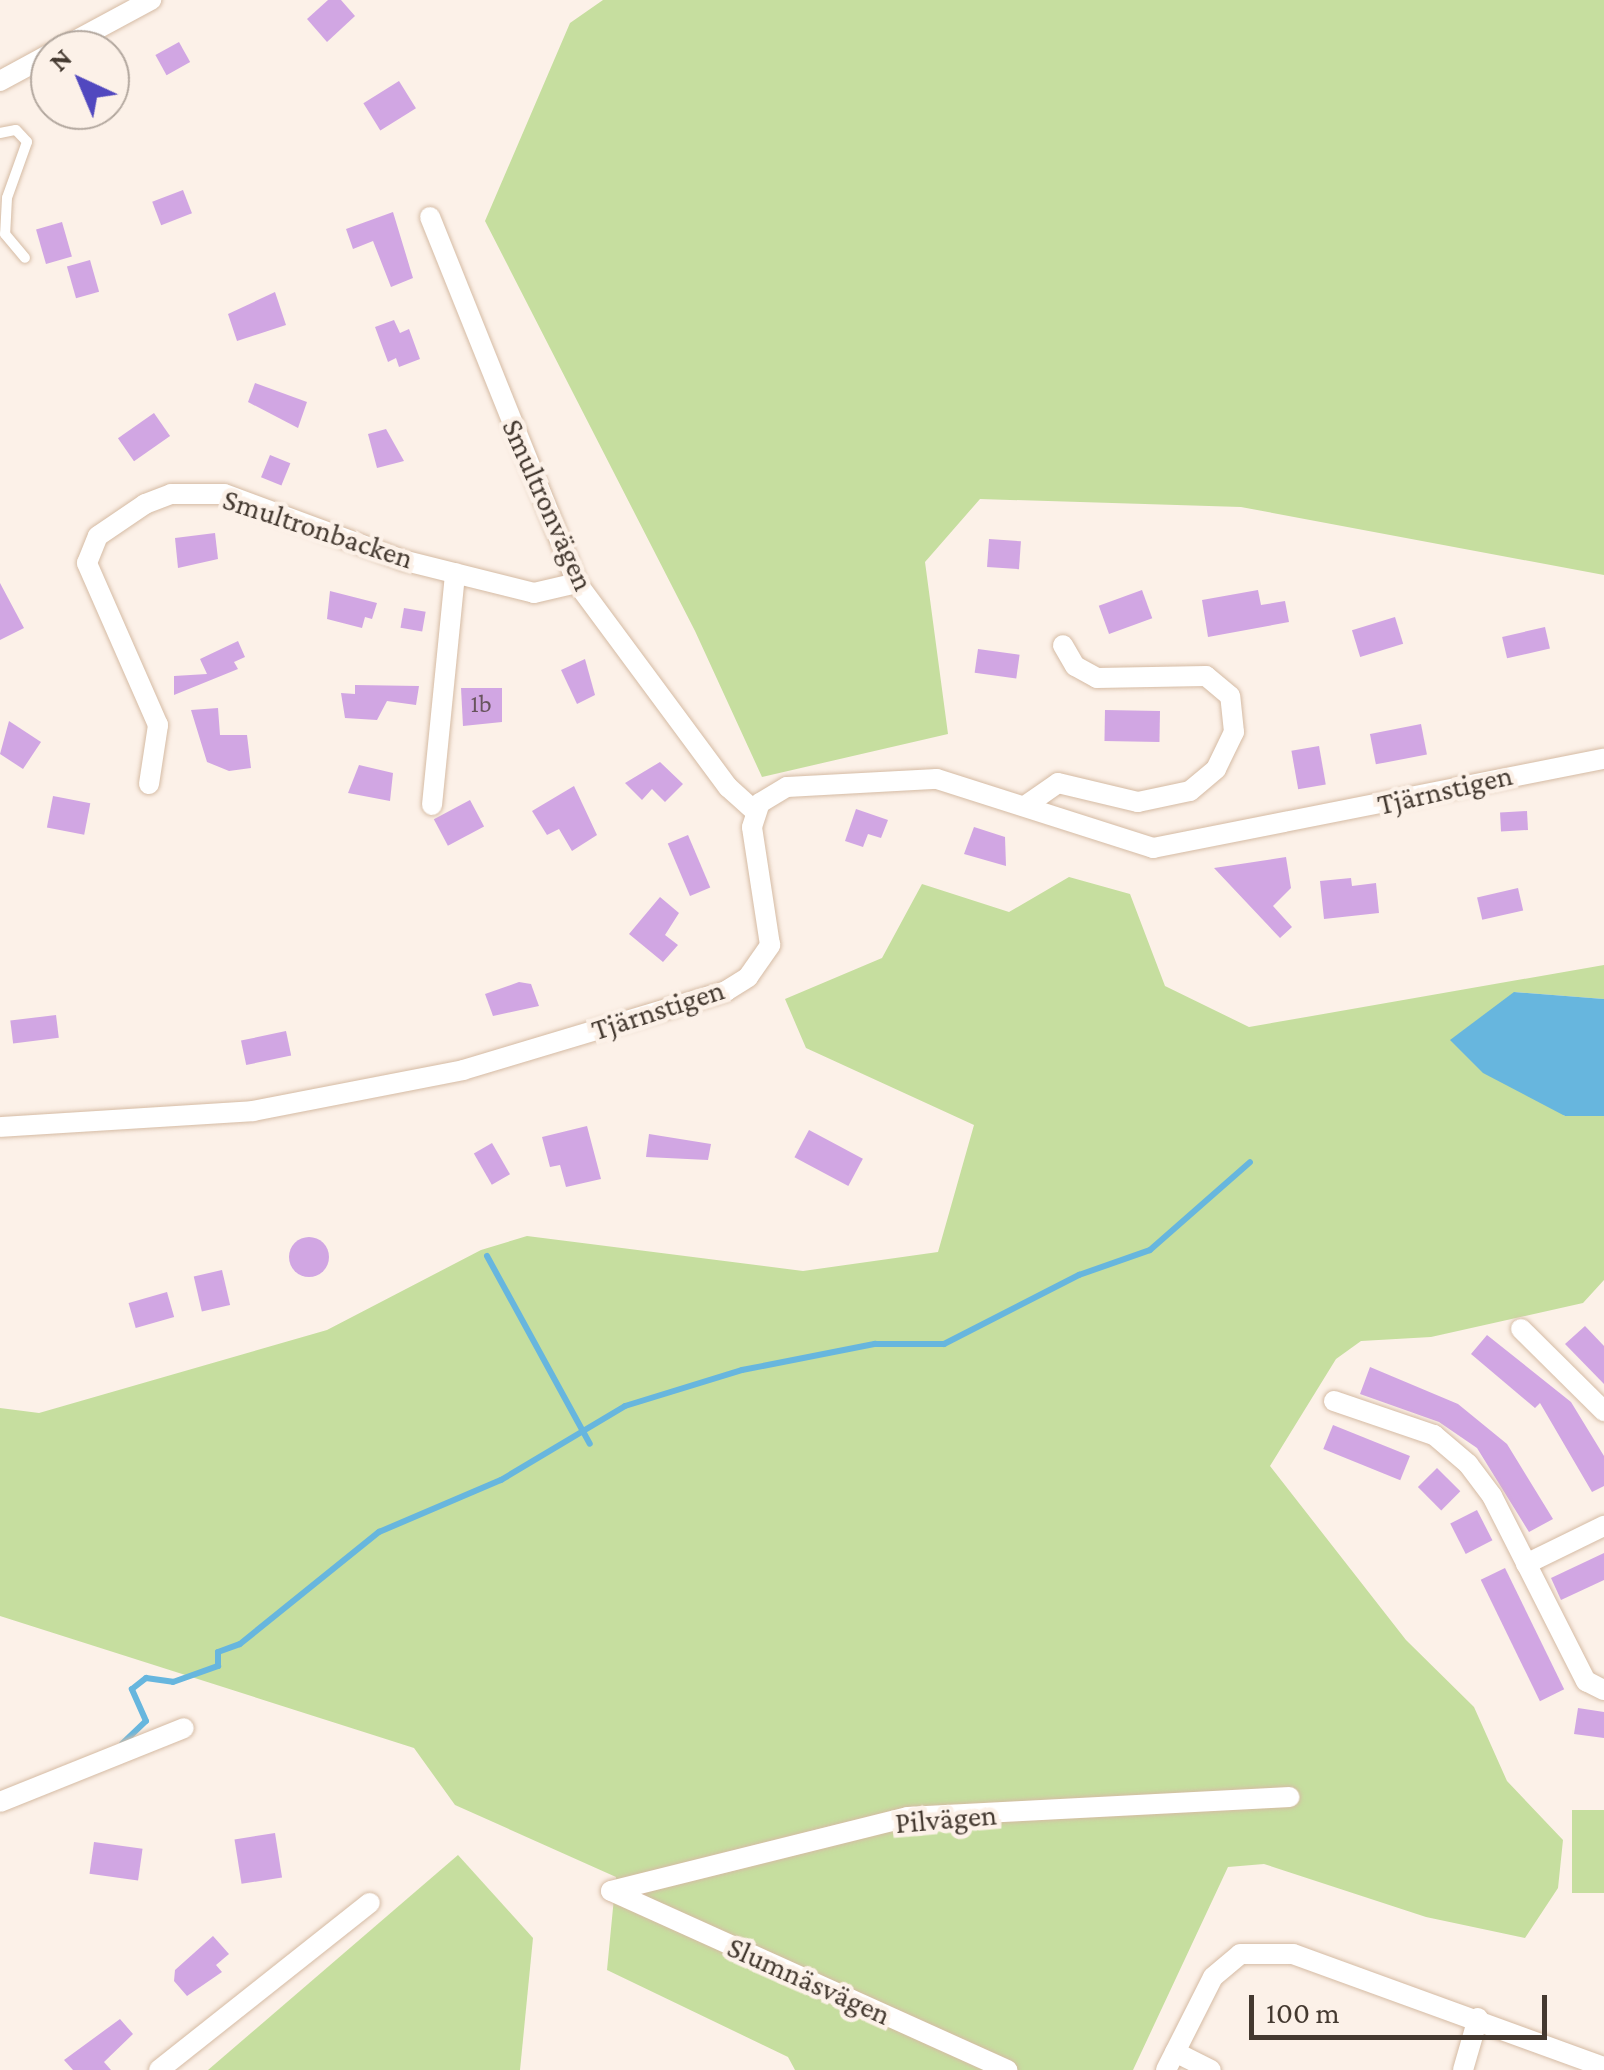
<!DOCTYPE html>
<meta charset="utf-8">
<style>
body{margin:0}
#map{position:relative;width:1604px;height:2070px;overflow:hidden;background:#fcf1e8;font-family:"Crimson Pro",serif}
div>[style]{position:absolute}
[style*='--x']{left:calc(var(--x)*1px);top:calc(var(--y)*1px);width:calc(var(--w)*1px);rotate:calc(var(--a)*1deg)}
.green>*{inset:0;background:#c6de9f;transform-origin:0 0}
.water>*{inset:0;background:#67b6de}
.stream>*{height:6px;margin:-3px;padding:0 3px;transform-origin:3px;border-radius:3px;background:#67b6de}
.building>*{inset:0;background:#d1a6e3;transform-origin:0 0}
.round{border-radius:50%}
.roads{filter:drop-shadow(0 0 2px #d5bba4) drop-shadow(0 0 2px #d5bba4)}
.service>*{height:10px;margin:-5px;padding:0 5px;transform-origin:5px;border-radius:5px;background:#fff}
.minor>*{height:20px;margin:-10px;padding:0 10px;transform-origin:10px;border-radius:10px;background:#fff}
span{translate:-50% -50%;white-space:nowrap;text-align:center;line-height:1.15;-webkit-text-stroke:9px #fcf1e8;paint-order:stroke}
.number-label{font-size:25px;color:#67545d}
.number-label span{-webkit-text-stroke-width:0}
.street-label{font-size:30px;color:#443930}
.north{position:absolute;left:30px;top:30px;width:100px;height:100px;box-sizing:border-box;background:#fcf1e8;border:2px solid #b2a79e;border-radius:50%;rotate:316deg;font-size:28px;font-weight:700;line-height:40px;text-align:center;color:#443930}
.north::after{content:'';display:block;margin:auto;width:35px;height:45px;background:#5148bf;clip-path:polygon(50% 0,100% 100%,50% 72%,0 100%)}
.scale{position:absolute;left:1249px;top:1995px;width:298px;height:45px;box-sizing:border-box;border:5px solid #443930;border-top:0;padding-left:12px;font-size:30px;line-height:35px;white-space:nowrap;color:#443930;-webkit-text-stroke:8px #fcf1e8;paint-order:stroke}
</style>
<div id="map">
<div class="green">
<i style="clip-path:polygon(603px 0,1604px 0,1604px 575px,1241px 507px,980px 499px,925px 562px,948px 734px,762px 777px,695px 631px,485px 221px,570px 23px)"></i>
<i style="clip-path:polygon(1069px 877px,1130px 894px,1165px 986px,1249px 1027px,1604px 965px,1604px 999px,1514px 992px,1564px 1116px,1604px 1116px,1604px 1280px,1583px 1303px,1431px 1337px,1361px 1341px,1336px 1359px,1270px 1466px,1406px 1640px,1474px 1707px,1507px 1781px,1563px 1840px,1558px 1888px,1525px 1938px,1426px 1917px,1264px 1864px,1228px 1867px,1133px 2070px,795px 2070px,788px 2057px,607px 1970px,616px 1877px,455px 1805px,414px 1748px,0 1616px,0 1408px,39px 1413px,327px 1330px,481px 1250px,527px 1236px,803px 1271px,938px 1252px,974px 1125px,806px 1048px,785px 999px,882px 958px,922px 884px,1009px 912px)"></i>
<i style="left:1572px;top:1810px;width:32px;height:83px"></i>
<i style="clip-path:polygon(458px 1855px,533px 1938px,520px 2070px,208px 2070px)"></i>
</div>
<div class="water">
<i style="clip-path:polygon(1514px 992px,1604px 999px,1604px 1116px,1565px 1116px,1483px 1073px,1450px 1040px)"></i>
</div>
<div class="stream">
<i style="--x:487;--y:1256;--w:214;--a:61.3"></i>
<i style="--x:122;--y:1744;--w:33;--a:-44"></i>
<i style="--x:146;--y:1721;--w:35;--a:-114"></i>
<i style="--x:132;--y:1689;--w:18;--a:-38"></i>
<i style="--x:146;--y:1678;--w:27;--a:8"></i>
<i style="--x:173;--y:1682;--w:48;--a:-19.6"></i>
<i style="--x:218;--y:1666;--w:14;--a:-90"></i>
<i style="--x:218;--y:1652;--w:23;--a:-20"></i>
<i style="--x:240;--y:1644;--w:179;--a:-38.9"></i>
<i style="--x:379;--y:1532;--w:133;--a:-23.1"></i>
<i style="--x:501;--y:1480;--w:144;--a:-30.8"></i>
<i style="--x:625;--y:1406;--w:122;--a:-17.1"></i>
<i style="--x:742;--y:1370;--w:136;--a:-11.1"></i>
<i style="--x:875;--y:1344;--w:69;--a:0"></i>
<i style="--x:944;--y:1344;--w:152;--a:-27.1"></i>
<i style="--x:1079;--y:1275;--w:75;--a:-19.4"></i>
<i style="--x:1150;--y:1250;--w:133;--a:-41.3"></i>
</div>
<div class="building">
<i style="clip-path:polygon(328px 0,341px 0,355px 16px,327px 42px,307px 19px)"></i>
<i style="left:179px;top:42px;width:23px;height:27px;rotate:61deg"></i>
<i style="left:399px;top:81px;width:32px;height:42px;rotate:58deg"></i>
<i style="left:183px;top:190px;width:25px;height:33px;rotate:69deg"></i>
<i style="clip-path:polygon(393px 212px,413px 278px,391px 287px,373px 241px,353px 249px,346px 229px)"></i>
<i style="left:62px;top:222px;width:36px;height:27px;rotate:74deg"></i>
<i style="left:90px;top:260px;width:33px;height:24px;rotate:74deg"></i>
<i style="clip-path:polygon(275px 292px,286px 325px,237px 341px,228px 314px)"></i>
<i style="clip-path:polygon(394px 320px,400px 333px,409px 329px,420px 359px,399px 367px,396px 358px,388px 362px,375px 327px)"></i>
<i style="clip-path:polygon(255px 383px,307px 402px,298px 428px,248px 402px)"></i>
<i style="left:154px;top:413px;width:28px;height:44px;rotate:55deg"></i>
<i style="clip-path:polygon(386px 429px,404px 461px,377px 468px,368px 434px)"></i>
<i style="left:270px;top:455px;width:22px;height:24px;rotate:22deg"></i>
<i style="clip-path:polygon(215px 533px,218px 559px,178px 568px,175px 538px)"></i>
<i style="left:989px;top:539px;width:32px;height:28px;rotate:4deg"></i>
<i style="clip-path:polygon(0 583px,24px 628px,0 640px)"></i>
<i style="left:1142px;top:590px;width:30px;height:46px;rotate:70deg"></i>
<i style="clip-path:polygon(1258px 590px,1261px 605px,1285px 601px,1289px 622px,1208px 637px,1202px 600px)"></i>
<i style="clip-path:polygon(330px 591px,377px 603px,372px 619px,365px 617px,362px 628px,327px 619px)"></i>
<i style="left:404px;top:608px;width:22px;height:20px;rotate:10deg"></i>
<i style="left:1395px;top:617px;width:28px;height:45px;rotate:73deg"></i>
<i style="left:1545px;top:627px;width:22px;height:44px;rotate:77deg"></i>
<i style="clip-path:polygon(238px 641px,245px 657px,234px 662px,238px 669px,174px 695px,174px 676px,207px 674px,200px 659px)"></i>
<i style="left:978px;top:649px;width:42px;height:24px;rotate:8deg"></i>
<i style="clip-path:polygon(585px 659px,595px 695px,577px 704px,561px 670px)"></i>
<i style="clip-path:polygon(355px 685px,419px 686px,416px 705px,387px 701px,377px 720px,345px 718px,341px 693px,355px 694px)"></i>
<i style="clip-path:polygon(461px 688px,502px 688px,502px 722px,463px 726px)"></i>
<i style="clip-path:polygon(218px 708px,220px 735px,247px 735px,251px 768px,229px 771px,207px 762px,191px 710px)"></i>
<i style="left:1105px;top:710px;width:55px;height:31px;rotate:1deg"></i>
<i style="clip-path:polygon(9px 721px,41px 742px,23px 769px,0 754px)"></i>
<i style="left:1421px;top:724px;width:31px;height:52px;rotate:79deg"></i>
<i style="left:1319px;top:746px;width:39px;height:28px;rotate:80deg"></i>
<i style="clip-path:polygon(660px 762px,683px 784px,665px 802px,652px 789px,642px 800px,625px 783px)"></i>
<i style="clip-path:polygon(359px 765px,393px 773px,390px 801px,348px 793px)"></i>
<i style="clip-path:polygon(574px 786px,597px 835px,572px 851px,559px 829px,547px 835px,532px 811px)"></i>
<i style="left:53px;top:796px;width:38px;height:32px;rotate:11deg"></i>
<i style="left:470px;top:800px;width:30px;height:41px;rotate:62deg"></i>
<i style="clip-path:polygon(856px 809px,888px 820px,881px 838px,868px 834px,863px 847px,845px 841px)"></i>
<i style="left:1527px;top:811px;width:19px;height:27px;rotate:87deg"></i>
<i style="clip-path:polygon(974px 827px,1005px 837px,1006px 866px,964px 854px)"></i>
<i style="left:688px;top:835px;width:57px;height:22px;rotate:67deg"></i>
<i style="clip-path:polygon(1286px 857px,1291px 888px,1273px 906px,1292px 927px,1280px 938px,1214px 868px)"></i>
<i style="clip-path:polygon(1351px 878px,1352px 886px,1376px 883px,1379px 913px,1324px 919px,1320px 881px)"></i>
<i style="left:1518px;top:888px;width:23px;height:42px;rotate:77deg"></i>
<i style="clip-path:polygon(660px 897px,679px 913px,665px 935px,678px 945px,663px 962px,629px 934px)"></i>
<i style="clip-path:polygon(519px 982px,531px 984px,539px 1006px,493px 1016px,485px 994px)"></i>
<i style="left:56px;top:1015px;width:23px;height:46px;rotate:83deg"></i>
<i style="left:286px;top:1031px;width:25px;height:46px;rotate:78deg"></i>
<i style="clip-path:polygon(587px 1126px,601px 1179px,566px 1187px,560px 1165px,550px 1167px,542px 1137px)"></i>
<i style="left:809px;top:1130px;width:61px;height:31px;rotate:28deg"></i>
<i style="clip-path:polygon(649px 1134px,711px 1144px,708px 1160px,646px 1157px)"></i>
<i style="left:492px;top:1143px;width:36px;height:21px;rotate:60deg"></i>
<i class="round" style="left:289px;top:1237px;width:40px;height:40px"></i>
<i style="left:222px;top:1270px;width:36px;height:29px;rotate:77deg"></i>
<i style="left:167px;top:1292px;width:26px;height:40px;rotate:74deg"></i>
<i style="clip-path:polygon(1585px 1326px,1604px 1346px,1604px 1384px,1565px 1344px)"></i>
<i style="clip-path:polygon(1487px 1335px,1571px 1402px,1604px 1456px,1604px 1486px,1592px 1492px,1540px 1403px,1535px 1408px,1471px 1354px)"></i>
<i style="clip-path:polygon(1370px 1367px,1458px 1404px,1507px 1444px,1553px 1519px,1529px 1532px,1477px 1448px,1439px 1422px,1360px 1394px)"></i>
<i style="left:1333px;top:1425px;width:83px;height:26px;rotate:22deg"></i>
<i style="left:1437px;top:1468px;width:33px;height:27px;rotate:45deg"></i>
<i style="left:1477px;top:1510px;width:34px;height:30px;rotate:63deg"></i>
<i style="clip-path:polygon(1604px 1553px,1604px 1580px,1561px 1600px,1551px 1578px)"></i>
<i style="left:1505px;top:1568px;width:135px;height:27px;rotate:64deg"></i>
<i style="clip-path:polygon(1578px 1708px,1604px 1712px,1604px 1738px,1574px 1734px)"></i>
<i style="left:275px;top:1833px;width:45px;height:41px;rotate:81deg"></i>
<i style="left:94px;top:1842px;width:49px;height:32px;rotate:8deg"></i>
<i style="clip-path:polygon(213px 1936px,229px 1954px,216px 1965px,222px 1972px,187px 1996px,174px 1981px,175px 1970px)"></i>
<i style="clip-path:polygon(120px 2019px,133px 2034px,104px 2062px,111px 2070px,73px 2070px,64px 2060px)"></i>
</div>
<div class="roads">
<div class="service">
<i style="--x:0;--y:133;--w:16;--a:-11"></i>
<i style="--x:16;--y:130;--w:16;--a:47"></i>
<i style="--x:27;--y:142;--w:59;--a:109.7"></i>
<i style="--x:7;--y:198;--w:36;--a:93"></i>
<i style="--x:5;--y:234;--w:31;--a:50"></i>
</div>
<div class="minor">
<i style="--x:58;--y:50;--w:106;--a:-28.3"></i>
<i style="--x:0;--y:81;--w:57;--a:-28.4"></i>
<i style="--x:430;--y:217;--w:394;--a:68.1"></i>
<i style="--x:577;--y:583;--w:254;--a:53.5"></i>
<i style="--x:728;--y:787;--w:36;--a:42"></i>
<i style="--x:149;--y:784;--w:60;--a:-81.3"></i>
<i style="--x:158;--y:725;--w:177;--a:-113.7"></i>
<i style="--x:87;--y:563;--w:29;--a:-68"></i>
<i style="--x:98;--y:536;--w:57;--a:-34.2"></i>
<i style="--x:145;--y:504;--w:28;--a:-21"></i>
<i style="--x:171;--y:494;--w:53;--a:0"></i>
<i style="--x:224;--y:494;--w:190;--a:20.3"></i>
<i style="--x:402;--y:560;--w:136;--a:14"></i>
<i style="--x:534;--y:593;--w:44;--a:-13.1"></i>
<i style="--x:432;--y:805;--w:233;--a:-84.3"></i>
<i style="--x:1025;--y:806;--w:40;--a:-34.9"></i>
<i style="--x:1058;--y:783;--w:82;--a:13.4"></i>
<i style="--x:1138;--y:802;--w:53;--a:-11.9"></i>
<i style="--x:1190;--y:791;--w:34;--a:-40"></i>
<i style="--x:1216;--y:769;--w:41;--a:-64.1"></i>
<i style="--x:1234;--y:732;--w:36;--a:-96"></i>
<i style="--x:1230;--y:696;--w:31;--a:-140"></i>
<i style="--x:1206;--y:676;--w:109;--a:178.9"></i>
<i style="--x:1097;--y:678;--w:25;--a:-151"></i>
<i style="--x:1075;--y:666;--w:24;--a:-120"></i>
<i style="--x:0;--y:1127;--w:254;--a:-3.6"></i>
<i style="--x:253;--y:1111;--w:214;--a:-11"></i>
<i style="--x:463;--y:1070;--w:275;--a:-16.7"></i>
<i style="--x:726;--y:991;--w:26;--a:-32"></i>
<i style="--x:748;--y:977;--w:39;--a:-55"></i>
<i style="--x:770;--y:945;--w:119;--a:-98.7"></i>
<i style="--x:752;--y:827;--w:25;--a:-72"></i>
<i style="--x:760;--y:803;--w:31;--a:-31"></i>
<i style="--x:787;--y:787;--w:150;--a:-3.1"></i>
<i style="--x:937;--y:779;--w:227;--a:17.7"></i>
<i style="--x:1153;--y:848;--w:460;--a:-11.2"></i>
<i style="--x:1521;--y:1329;--w:117;--a:44.7"></i>
<i style="--x:1334;--y:1401;--w:106;--a:18.8"></i>
<i style="--x:1434;--y:1435;--w:45;--a:40.5"></i>
<i style="--x:1468;--y:1464;--w:40;--a:53"></i>
<i style="--x:1492;--y:1496;--w:208;--a:63.1"></i>
<i style="--x:1586;--y:1681;--w:20;--a:27"></i>
<i style="--x:1526;--y:1564;--w:87;--a:-26"></i>
<i style="--x:0;--y:1802;--w:198;--a:-21.9"></i>
<i style="--x:611;--y:1891;--w:306;--a:-14"></i>
<i style="--x:908;--y:1817;--w:382;--a:-3"></i>
<i style="--x:611;--y:1891;--w:435;--a:24.3"></i>
<i style="--x:1175;--y:2052;--w:40;--a:26.6"></i>
<i style="--x:159;--y:2070;--w:269;--a:-38.4"></i>
<i style="--x:1166;--y:2070;--w:104;--a:-63.2"></i>
<i style="--x:1213;--y:1977;--w:35;--a:-40"></i>
<i style="--x:1240;--y:1954;--w:53;--a:0"></i>
<i style="--x:1293;--y:1954;--w:331;--a:20"></i>
<i style="--x:1463;--y:2070;--w:54;--a:-73.9"></i>
</div>
</div>
<div class="number-label">
<span style="left:481px;top:704px">1b</span>
</div>
<div class="street-label">
<span style="left:548px;top:505px;rotate:66deg">Smultronvägen</span>
<span style="left:318px;top:529px;rotate:18deg">Smultronbacken</span>
<span style="left:1445px;top:790px;rotate:-13deg">Tjärnstigen</span>
<span style="left:658px;top:1010px;rotate:-18deg">Tjärnstigen</span>
<span style="left:946px;top:1819px;rotate:-5deg">Pilvägen</span>
<span style="left:809px;top:1981px;rotate:24deg">Slumnäsvägen</span>
</div>
<div class="north">N</div>
<div class="scale">100 m</div>
</div>
